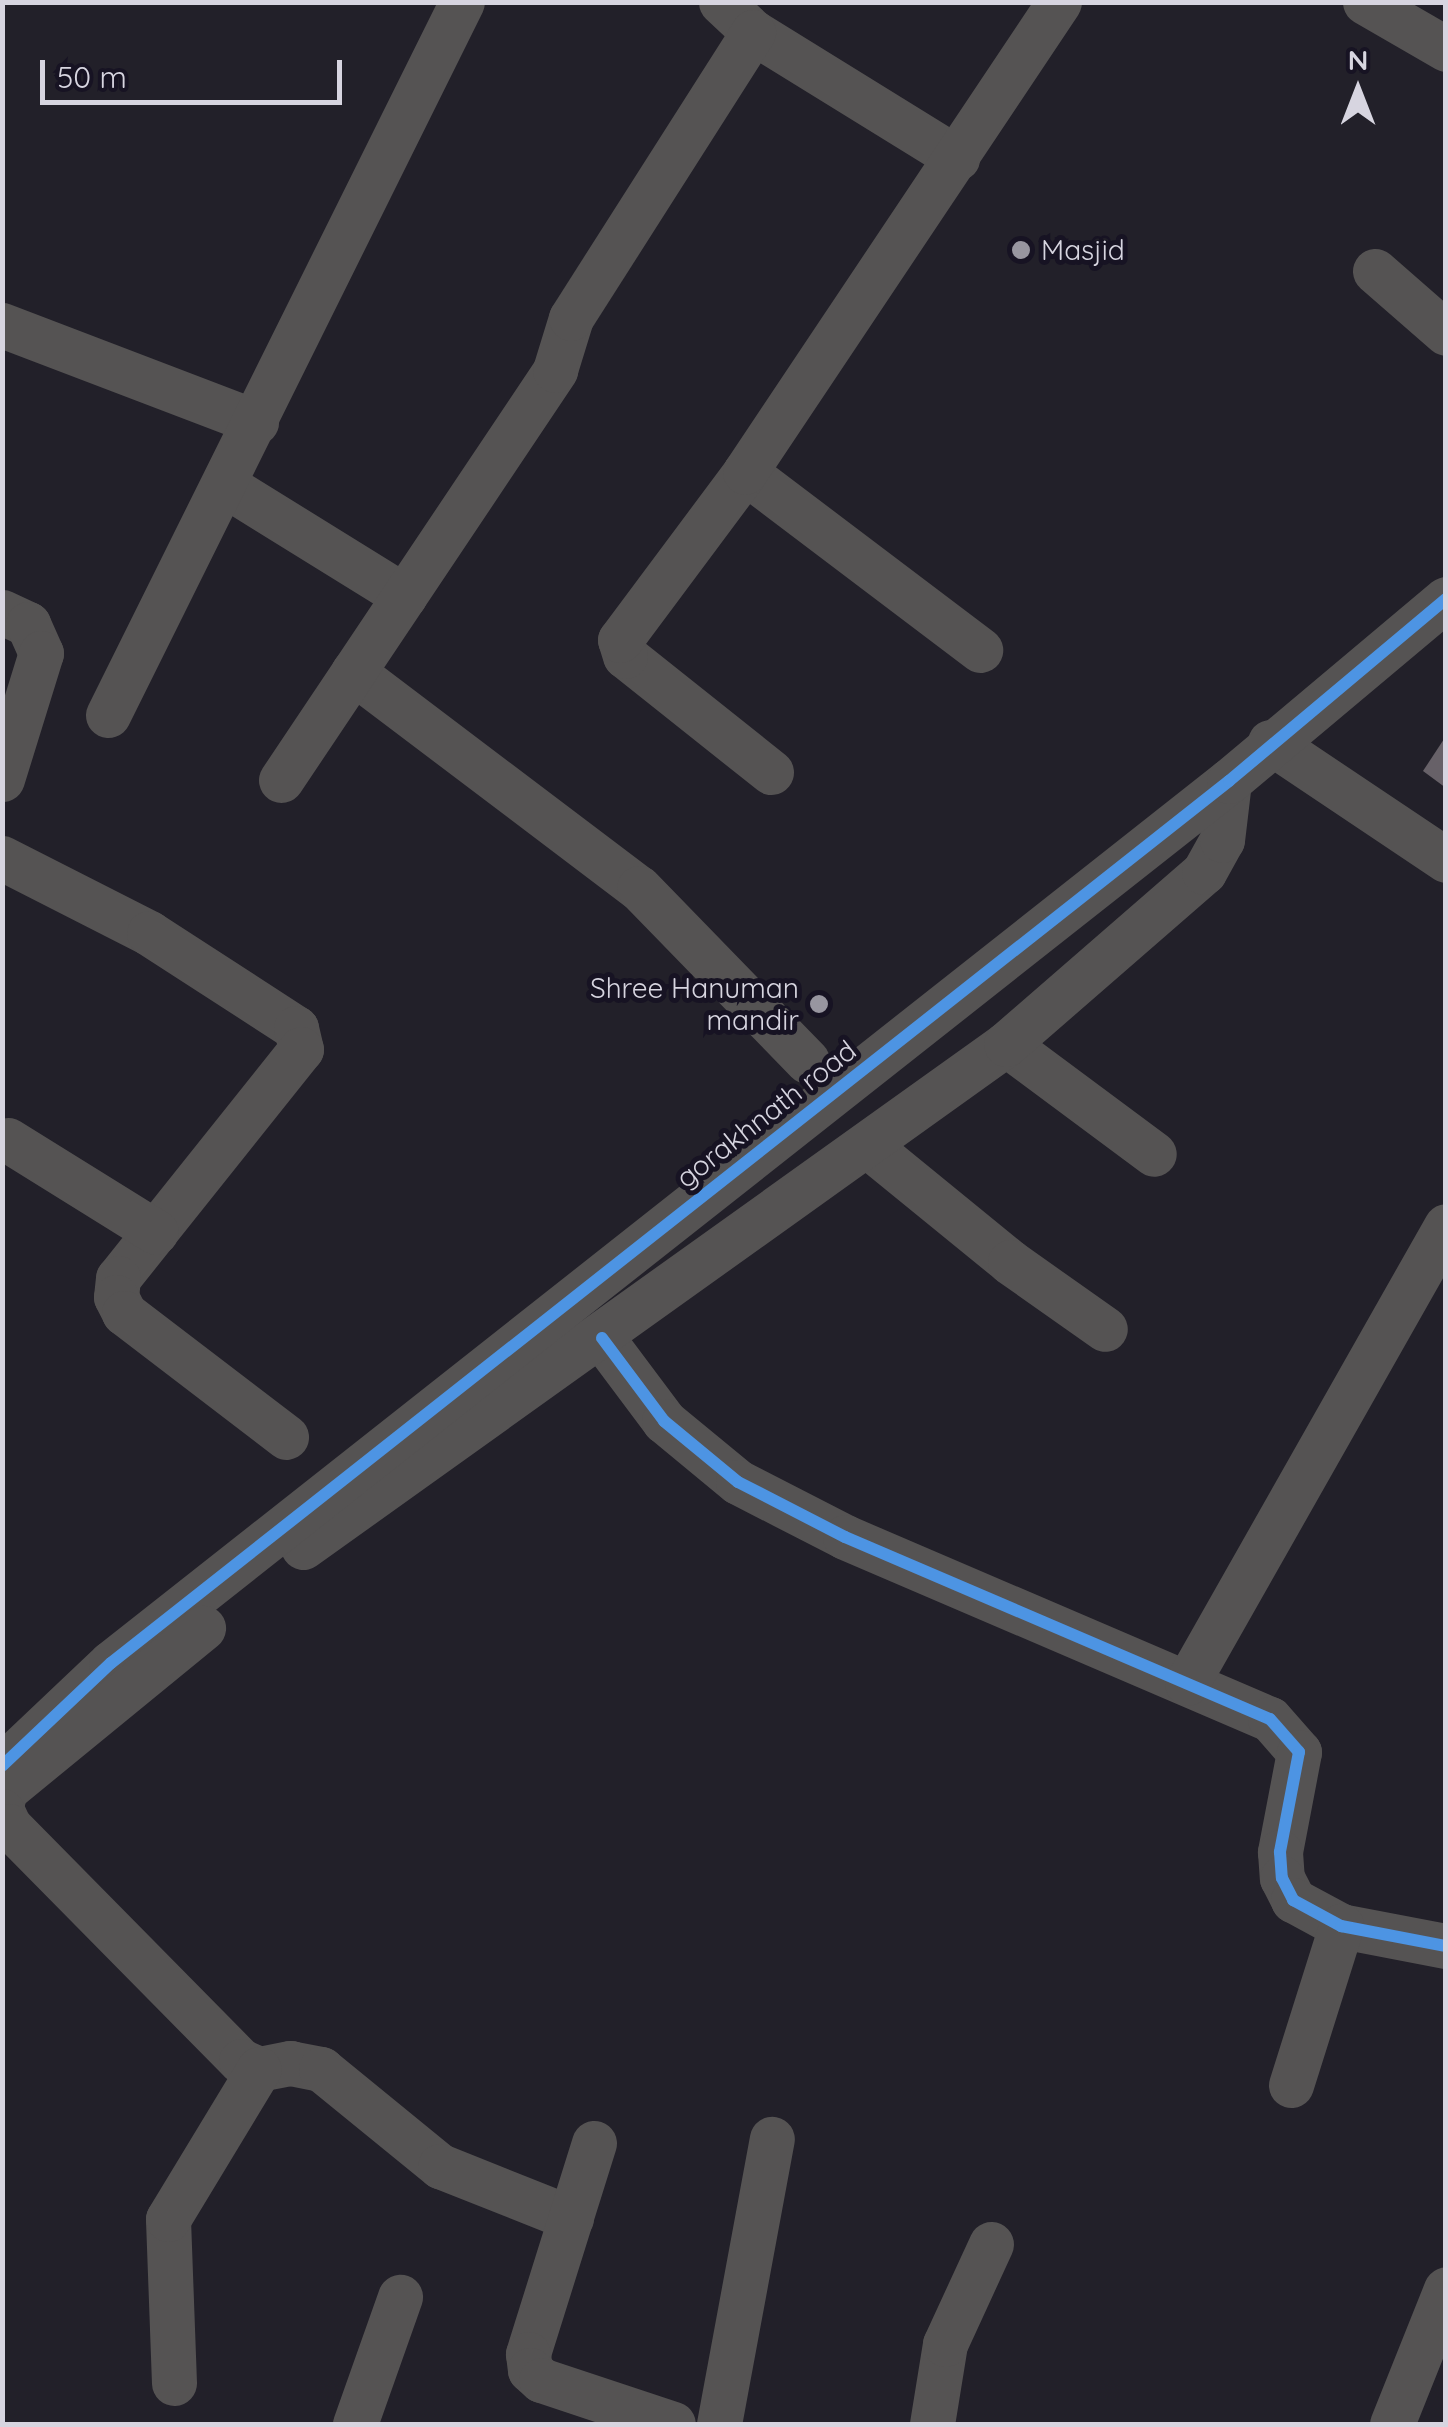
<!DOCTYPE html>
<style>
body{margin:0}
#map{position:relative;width:1448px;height:2427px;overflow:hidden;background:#222029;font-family:Quicksand,sans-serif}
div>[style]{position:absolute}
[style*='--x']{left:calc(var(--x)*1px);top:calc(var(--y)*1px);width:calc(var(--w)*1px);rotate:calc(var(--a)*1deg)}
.building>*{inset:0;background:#676168}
.minor>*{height:45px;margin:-22.5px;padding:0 22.5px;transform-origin:22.5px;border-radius:22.5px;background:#555353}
.cycleway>*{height:12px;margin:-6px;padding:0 6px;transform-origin:6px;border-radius:6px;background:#4d94e3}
.dots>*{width:28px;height:28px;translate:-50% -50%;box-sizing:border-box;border:5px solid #171323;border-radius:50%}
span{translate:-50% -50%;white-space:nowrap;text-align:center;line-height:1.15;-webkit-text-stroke:10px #171323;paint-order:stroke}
.poi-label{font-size:28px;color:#d7d5e0}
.left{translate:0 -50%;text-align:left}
.right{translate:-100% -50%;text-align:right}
.street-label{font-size:28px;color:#d7d5e0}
.frame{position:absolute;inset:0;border:5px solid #d7d5e0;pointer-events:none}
.north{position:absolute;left:1308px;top:40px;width:100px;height:100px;-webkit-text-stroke:8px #171323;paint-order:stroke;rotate:0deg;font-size:28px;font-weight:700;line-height:40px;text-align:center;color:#d7d5e0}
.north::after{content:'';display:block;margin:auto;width:35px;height:45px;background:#d7d5e0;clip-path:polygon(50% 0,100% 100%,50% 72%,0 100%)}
.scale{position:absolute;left:40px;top:60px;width:302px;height:45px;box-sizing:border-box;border:5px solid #d7d5e0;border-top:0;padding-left:12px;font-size:30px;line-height:35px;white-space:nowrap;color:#d7d5e0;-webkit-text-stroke:8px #171323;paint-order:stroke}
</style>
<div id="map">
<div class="building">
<i style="clip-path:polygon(1446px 736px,1446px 788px,1423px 771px)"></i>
</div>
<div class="minor">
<i style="--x:721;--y:2;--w:44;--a:43.2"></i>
<i style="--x:753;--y:32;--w:240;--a:31.7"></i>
<i style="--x:1365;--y:2;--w:94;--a:30.1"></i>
<i style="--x:1375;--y:271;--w:94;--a:41.1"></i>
<i style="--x:2;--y:325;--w:272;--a:20.9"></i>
<i style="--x:745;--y:472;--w:295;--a:37.1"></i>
<i style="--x:225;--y:485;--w:211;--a:31.8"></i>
<i style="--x:2;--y:612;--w:29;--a:25"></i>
<i style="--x:28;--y:624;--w:32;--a:66"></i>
<i style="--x:41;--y:653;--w:132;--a:107.2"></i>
<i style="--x:353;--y:672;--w:358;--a:37.1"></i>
<i style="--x:639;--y:888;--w:241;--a:45.8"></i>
<i style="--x:108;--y:715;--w:796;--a:-63.6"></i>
<i style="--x:1270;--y:742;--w:212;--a:33.8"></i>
<i style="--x:771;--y:772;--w:186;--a:-141.5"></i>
<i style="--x:625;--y:656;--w:17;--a:-107"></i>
<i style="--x:620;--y:640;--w:209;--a:-53.3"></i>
<i style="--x:745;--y:472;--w:565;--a:-56.25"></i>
<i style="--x:281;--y:780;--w:493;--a:-56.2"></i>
<i style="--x:555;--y:370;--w:54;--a:-72.9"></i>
<i style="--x:571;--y:318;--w:339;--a:-57.5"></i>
<i style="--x:2;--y:858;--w:165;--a:27"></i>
<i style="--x:149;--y:933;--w:175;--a:32.9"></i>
<i style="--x:296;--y:1028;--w:22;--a:77"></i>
<i style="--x:301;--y:1049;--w:293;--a:128.6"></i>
<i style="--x:118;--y:1278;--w:19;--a:96"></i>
<i style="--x:116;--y:1297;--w:18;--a:63"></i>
<i style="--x:124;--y:1313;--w:204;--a:37.4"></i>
<i style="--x:1006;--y:1044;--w:184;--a:36.6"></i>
<i style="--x:8;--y:1140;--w:174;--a:31.9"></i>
<i style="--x:868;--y:1146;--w:183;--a:39.2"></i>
<i style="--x:1010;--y:1262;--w:116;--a:35.2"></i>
<i style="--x:602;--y:1338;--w:104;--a:53.2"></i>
<i style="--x:664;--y:1421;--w:96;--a:39.5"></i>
<i style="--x:738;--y:1482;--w:120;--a:27.2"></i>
<i style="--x:845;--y:1537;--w:462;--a:23.2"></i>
<i style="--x:1270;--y:1719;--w:44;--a:48.7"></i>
<i style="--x:1299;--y:1752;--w:102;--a:100.8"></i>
<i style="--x:1280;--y:1852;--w:26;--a:86"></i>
<i style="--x:1282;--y:1878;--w:25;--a:63"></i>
<i style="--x:1293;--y:1900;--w:55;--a:28.4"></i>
<i style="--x:1341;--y:1926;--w:107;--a:10.8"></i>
<i style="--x:303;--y:1547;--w:864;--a:-35.58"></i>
<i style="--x:1006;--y:1044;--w:262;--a:-41"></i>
<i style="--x:1204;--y:872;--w:37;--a:-61"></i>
<i style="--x:1222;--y:840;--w:59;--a:-83.2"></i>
<i style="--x:1187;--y:1683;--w:525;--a:-60.46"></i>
<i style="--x:2;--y:1766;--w:150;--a:-43.4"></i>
<i style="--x:111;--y:1663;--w:1424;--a:-38.27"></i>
<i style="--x:1229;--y:781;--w:283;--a:-40"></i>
<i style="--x:2;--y:1802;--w:12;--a:-76"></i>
<i style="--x:5;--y:1790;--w:256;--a:-39.3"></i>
<i style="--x:2;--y:1811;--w:17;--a:65"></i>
<i style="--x:9;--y:1826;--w:330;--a:45.4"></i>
<i style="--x:241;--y:2061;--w:20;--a:24"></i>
<i style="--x:259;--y:2069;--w:32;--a:-11"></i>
<i style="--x:290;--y:2063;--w:32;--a:11"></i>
<i style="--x:321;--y:2069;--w:154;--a:39.2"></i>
<i style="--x:440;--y:2166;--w:141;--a:21.7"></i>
<i style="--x:1291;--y:2085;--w:167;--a:-72.5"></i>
<i style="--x:594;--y:2143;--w:221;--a:107.4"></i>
<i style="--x:528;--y:2354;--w:16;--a:83"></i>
<i style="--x:530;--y:2370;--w:15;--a:42"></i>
<i style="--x:541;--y:2380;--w:139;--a:18.4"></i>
<i style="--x:174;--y:2383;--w:164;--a:-92.1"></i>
<i style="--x:168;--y:2219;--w:175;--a:-58.8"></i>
<i style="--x:355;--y:2424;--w:135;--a:-70.5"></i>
<i style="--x:719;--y:2424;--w:290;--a:-79.5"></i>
<i style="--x:932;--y:2424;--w:81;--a:-80.8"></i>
<i style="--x:945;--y:2344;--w:110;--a:-65.3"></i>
<i style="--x:1392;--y:2424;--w:145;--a:-68.2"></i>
</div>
<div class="cycleway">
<i style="--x:602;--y:1338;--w:104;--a:53.2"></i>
<i style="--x:664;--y:1421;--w:96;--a:39.5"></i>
<i style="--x:738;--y:1482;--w:120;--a:27.2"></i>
<i style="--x:845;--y:1537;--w:462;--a:23.2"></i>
<i style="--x:1270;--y:1719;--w:44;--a:48.7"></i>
<i style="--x:1299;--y:1752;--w:102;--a:100.8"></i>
<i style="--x:1280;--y:1852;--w:26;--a:86"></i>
<i style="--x:1282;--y:1878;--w:25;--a:63"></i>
<i style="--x:1293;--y:1900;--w:55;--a:28.4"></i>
<i style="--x:1341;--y:1926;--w:107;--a:10.8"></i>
<i style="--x:2;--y:1766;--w:150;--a:-43.4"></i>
<i style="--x:111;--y:1663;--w:1424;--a:-38.27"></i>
<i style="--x:1229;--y:781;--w:283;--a:-40"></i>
</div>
<div class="dots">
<i style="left:1021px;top:250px;background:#9896a0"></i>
<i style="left:819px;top:1004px;background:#9896a0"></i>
</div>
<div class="poi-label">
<span class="left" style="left:1041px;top:250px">Masjid</span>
<span class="right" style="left:799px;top:1004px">Shree Hanuman<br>mandir</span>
</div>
<div class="street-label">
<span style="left:766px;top:1114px;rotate:-38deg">gorakhnath road</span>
</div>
<div class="frame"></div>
<div class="north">N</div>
<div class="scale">50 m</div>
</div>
